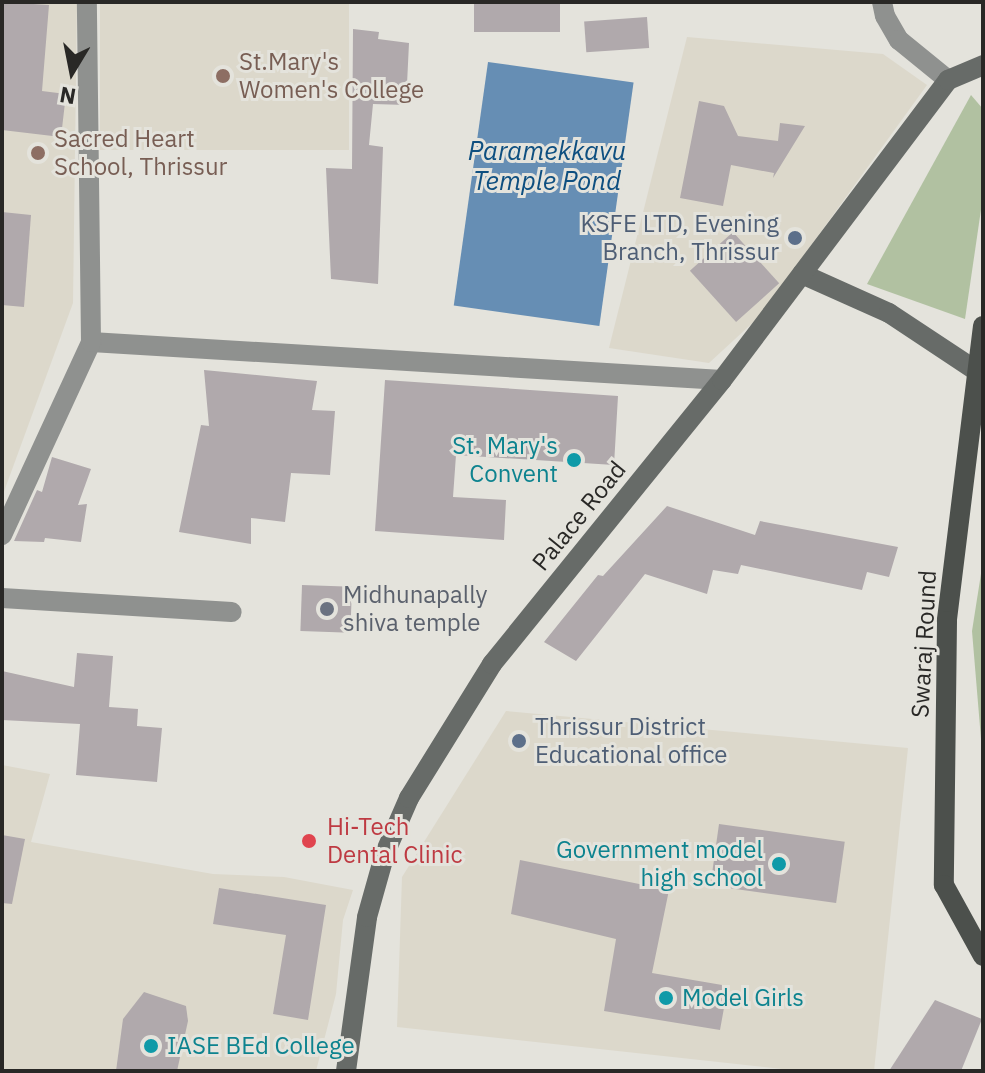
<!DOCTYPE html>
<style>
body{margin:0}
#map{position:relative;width:985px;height:1073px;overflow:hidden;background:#e4e3dc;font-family:"IBM Plex Sans",sans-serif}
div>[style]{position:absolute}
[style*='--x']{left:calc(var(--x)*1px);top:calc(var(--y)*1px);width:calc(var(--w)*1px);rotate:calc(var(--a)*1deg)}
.built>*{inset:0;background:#dcd8cb;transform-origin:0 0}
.green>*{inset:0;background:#b1c1a1}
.water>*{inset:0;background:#668eb4;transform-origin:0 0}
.building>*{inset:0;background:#b0a9ac;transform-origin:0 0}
.minor>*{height:20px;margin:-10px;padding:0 10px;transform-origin:10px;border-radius:10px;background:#8f918f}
.tertiary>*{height:20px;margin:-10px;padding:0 10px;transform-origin:10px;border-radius:10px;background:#8f918f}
.secondary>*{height:20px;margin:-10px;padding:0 10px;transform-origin:10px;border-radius:10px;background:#676b68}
.primary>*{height:20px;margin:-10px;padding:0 10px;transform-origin:10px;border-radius:10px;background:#4c504c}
.dots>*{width:22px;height:22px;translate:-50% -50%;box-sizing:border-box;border:4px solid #e4e3dc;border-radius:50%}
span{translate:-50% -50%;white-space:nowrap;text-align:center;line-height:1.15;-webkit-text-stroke:6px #e4e3dc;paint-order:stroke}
.education-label{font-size:24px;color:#785e54}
.left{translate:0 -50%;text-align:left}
.service-label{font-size:24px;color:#4e5e75}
.right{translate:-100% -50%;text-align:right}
.culture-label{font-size:24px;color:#0d838f}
.street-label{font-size:24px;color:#292826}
.worship-label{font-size:24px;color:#5b616d}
.health-label{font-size:24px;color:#be3a42}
.water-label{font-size:26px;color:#0e4f80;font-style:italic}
.frame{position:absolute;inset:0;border:4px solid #292826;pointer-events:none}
.north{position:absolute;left:32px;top:32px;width:80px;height:80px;-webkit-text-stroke:6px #e4e3dc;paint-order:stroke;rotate:190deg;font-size:22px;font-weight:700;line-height:32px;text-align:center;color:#292826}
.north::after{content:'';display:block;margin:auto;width:28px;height:36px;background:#292826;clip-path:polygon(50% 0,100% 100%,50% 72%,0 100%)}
</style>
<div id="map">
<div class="built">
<i style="clip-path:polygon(2px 2px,77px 2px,73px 303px,2px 497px)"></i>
<i style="left:100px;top:2px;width:249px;height:148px"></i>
<i style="clip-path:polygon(687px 37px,883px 54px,927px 85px,760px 316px,709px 363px,609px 348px)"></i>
<i style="clip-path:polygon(506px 711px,908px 748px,874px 1071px,800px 1071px,397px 1027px,402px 877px)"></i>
<i style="clip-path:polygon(2px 765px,50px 774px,31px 842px,213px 874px,284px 877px,353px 890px,343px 920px,336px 994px,316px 1071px,2px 1071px)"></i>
</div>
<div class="green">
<i style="clip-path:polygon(971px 95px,983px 109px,983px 196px,965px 319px,867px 284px)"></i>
<i style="clip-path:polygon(983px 561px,983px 763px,972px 631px)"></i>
</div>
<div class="water">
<i style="left:488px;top:62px;width:147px;height:246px;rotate:8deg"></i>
</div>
<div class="building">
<i style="clip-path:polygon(2px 2px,49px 5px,42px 91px,66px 94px,61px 137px,2px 130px)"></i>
<i style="left:474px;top:2px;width:86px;height:30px"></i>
<i style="left:647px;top:17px;width:31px;height:63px;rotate:86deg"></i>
<i style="clip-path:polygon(353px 29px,379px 32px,378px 39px,409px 43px,406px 105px,373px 104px,369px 145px,383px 147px,378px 284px,331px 279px,326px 168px,352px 169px)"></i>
<i style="clip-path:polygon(699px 101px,724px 106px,738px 136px,778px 141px,780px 123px,805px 126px,773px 178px,774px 173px,731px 165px,723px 206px,680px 198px)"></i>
<i style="clip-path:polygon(2px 212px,31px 215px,24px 307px,2px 305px)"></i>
<i style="left:733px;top:232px;width:69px;height:58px;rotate:48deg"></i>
<i style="clip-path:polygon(204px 370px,317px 381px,312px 410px,335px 411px,330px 475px,291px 473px,285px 522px,251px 518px,251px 544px,179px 532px,201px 425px,209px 426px)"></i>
<i style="clip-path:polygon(385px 380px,618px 396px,614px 465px,456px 455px,453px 497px,506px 500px,504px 540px,375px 531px)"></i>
<i style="clip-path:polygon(52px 457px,91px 469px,78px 505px,87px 504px,81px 542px,45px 538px,44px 542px,14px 541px,37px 490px,42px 492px)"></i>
<i style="clip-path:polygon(667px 506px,755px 535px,760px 521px,898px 547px,889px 577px,867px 572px,862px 590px,741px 565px,738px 574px,713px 570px,707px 594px,645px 574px,576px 661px,544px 642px,598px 575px,603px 576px)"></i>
<i style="left:302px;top:585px;width:50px;height:46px;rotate:2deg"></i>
<i style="clip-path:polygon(77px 653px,113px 656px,109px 707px,138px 709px,137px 726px,162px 728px,157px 782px,76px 775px,80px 724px,2px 720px,2px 671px,74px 687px)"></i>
<i style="left:719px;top:824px;width:127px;height:62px;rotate:8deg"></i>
<i style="clip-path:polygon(2px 835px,25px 839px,12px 904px,2px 903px)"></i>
<i style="clip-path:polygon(520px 860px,669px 890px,652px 973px,728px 986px,720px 1030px,604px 1011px,616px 939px,511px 914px)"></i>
<i style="clip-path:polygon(219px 888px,326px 905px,308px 1020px,273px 1014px,286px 935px,213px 924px)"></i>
<i style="clip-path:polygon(144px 992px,186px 1006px,188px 1021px,177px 1071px,116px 1071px,123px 1019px)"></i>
<i style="clip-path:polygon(935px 1000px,982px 1019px,961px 1071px,889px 1071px)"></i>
</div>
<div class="minor">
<i style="--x:882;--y:2;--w:14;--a:78"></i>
<i style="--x:885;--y:16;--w:28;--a:60"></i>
<i style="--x:899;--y:40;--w:63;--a:39.2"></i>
<i style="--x:91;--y:342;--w:632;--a:3.45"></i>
<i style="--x:2;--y:598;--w:230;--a:3.5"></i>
</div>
<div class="tertiary">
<i style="--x:2;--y:535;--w:213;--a:-65.2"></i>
<i style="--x:91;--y:342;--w:340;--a:-90.7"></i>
</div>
<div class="secondary">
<i style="--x:802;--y:274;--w:95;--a:24.1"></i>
<i style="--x:889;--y:313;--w:103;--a:33.5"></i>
<i style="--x:346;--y:1071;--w:155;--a:-82.2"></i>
<i style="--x:367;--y:917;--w:66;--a:-74.3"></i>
<i style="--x:385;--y:853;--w:60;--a:-66.4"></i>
<i style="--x:409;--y:798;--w:158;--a:-58.2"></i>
<i style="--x:492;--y:664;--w:365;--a:-51"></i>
<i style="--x:722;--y:380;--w:376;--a:-53"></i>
<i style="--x:948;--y:80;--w:38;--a:-23"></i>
</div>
<div class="primary">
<i style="--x:983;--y:326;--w:297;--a:97"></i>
<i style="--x:947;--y:621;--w:264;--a:90.7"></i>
<i style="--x:944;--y:885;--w:81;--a:61.2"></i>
</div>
<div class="dots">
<i style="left:223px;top:76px;background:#8d6e63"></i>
<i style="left:38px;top:153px;background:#8d6e63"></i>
<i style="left:795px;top:238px;background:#5c6f8a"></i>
<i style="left:574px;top:460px;background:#0f9aa8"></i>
<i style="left:327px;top:609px;background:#6b7280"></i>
<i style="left:519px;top:741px;background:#5c6f8a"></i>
<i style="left:309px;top:841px;background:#e0444e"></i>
<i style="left:779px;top:864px;background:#0f9aa8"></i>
<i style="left:666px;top:998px;background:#0f9aa8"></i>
<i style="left:151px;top:1046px;background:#0f9aa8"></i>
</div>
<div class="education-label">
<span class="left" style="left:239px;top:76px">St.Mary's<br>Women's College</span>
<span class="left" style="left:54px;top:153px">Sacred Heart<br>School, Thrissur</span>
</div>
<div class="service-label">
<span class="right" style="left:779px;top:238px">KSFE LTD, Evening<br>Branch, Thrissur</span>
<span class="left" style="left:535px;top:741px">Thrissur District<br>Educational office</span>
</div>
<div class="culture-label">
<span class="right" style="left:558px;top:460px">St. Mary's<br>Convent</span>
<span class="right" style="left:763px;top:864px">Government model<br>high school</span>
<span class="left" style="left:682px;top:998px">Model Girls</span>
<span class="left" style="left:167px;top:1046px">IASE BEd College</span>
</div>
<div class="street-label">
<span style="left:579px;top:516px;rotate:-51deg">Palace Road</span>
<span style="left:924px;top:644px;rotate:-87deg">Swaraj Round</span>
</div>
<div class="worship-label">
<span class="left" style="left:343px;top:609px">Midhunapally<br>shiva temple</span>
</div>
<div class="health-label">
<span class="left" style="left:327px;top:841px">Hi-Tech<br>Dental Clinic</span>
</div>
<div class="water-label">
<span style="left:547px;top:166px">Paramekkavu<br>Temple Pond</span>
</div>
<div class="frame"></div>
<div class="north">N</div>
</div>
